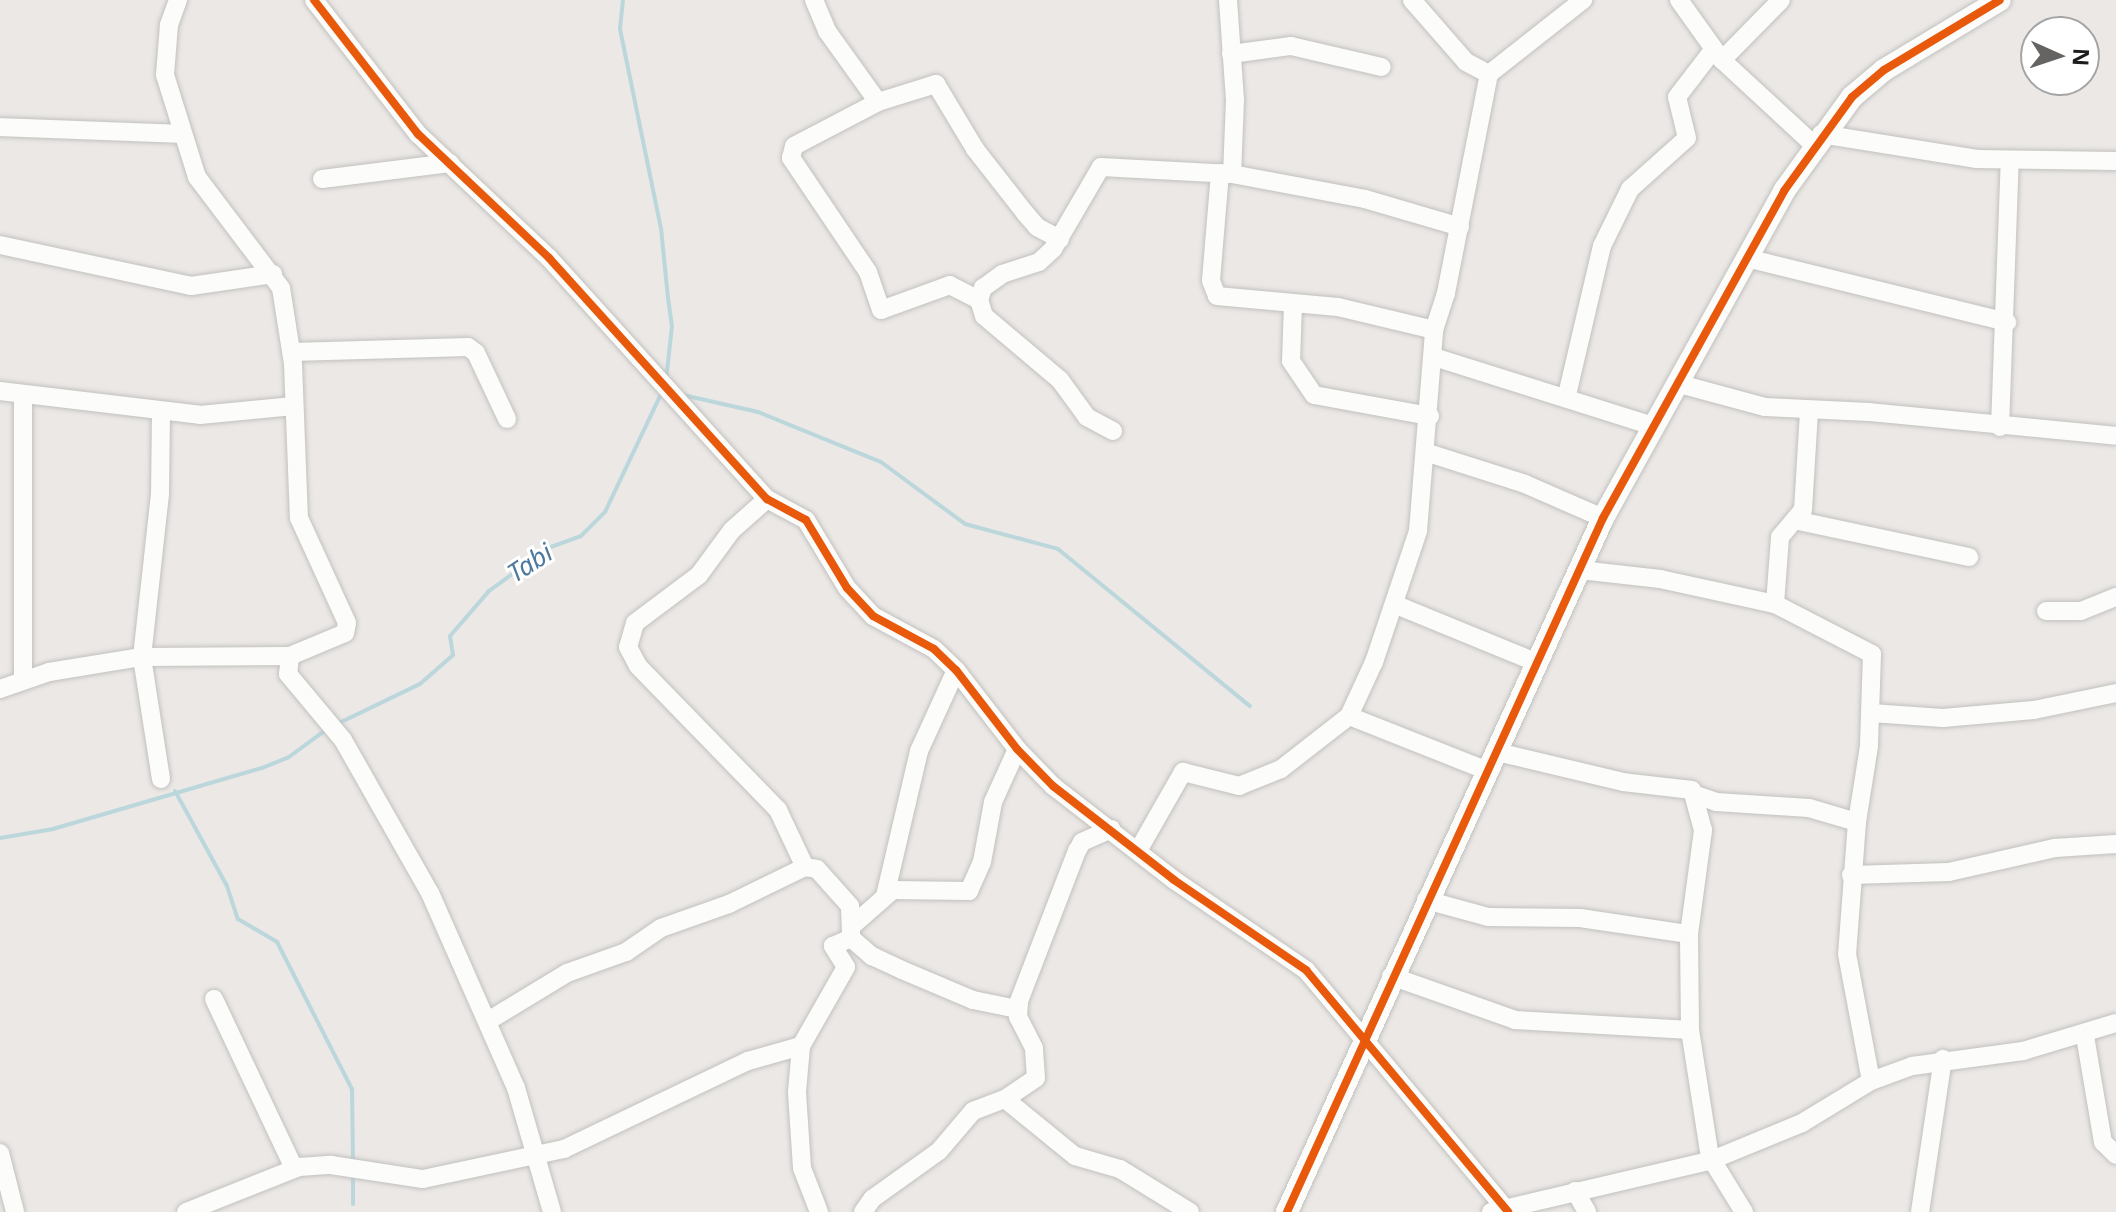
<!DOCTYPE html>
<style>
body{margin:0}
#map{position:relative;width:2116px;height:1212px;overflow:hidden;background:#ebe8e5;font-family:"Noto Sans",sans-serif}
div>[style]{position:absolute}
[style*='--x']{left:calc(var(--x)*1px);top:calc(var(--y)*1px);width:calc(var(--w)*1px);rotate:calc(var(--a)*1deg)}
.stream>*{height:4px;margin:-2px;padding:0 2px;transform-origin:2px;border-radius:2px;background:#bbd7dc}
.roads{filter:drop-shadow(0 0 2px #c2c1c0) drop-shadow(0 0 2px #c2c1c0)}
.minor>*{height:18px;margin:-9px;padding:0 9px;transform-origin:9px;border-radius:9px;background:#fcfcfb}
.tertiary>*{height:22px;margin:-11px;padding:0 11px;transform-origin:11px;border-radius:11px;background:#fcfcfb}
.cycleway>*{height:8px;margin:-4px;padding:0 4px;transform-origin:4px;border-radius:4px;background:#e8590c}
span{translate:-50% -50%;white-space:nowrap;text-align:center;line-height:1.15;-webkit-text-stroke:6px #fff;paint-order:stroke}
.water-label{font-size:26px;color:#4e7a9e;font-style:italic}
.north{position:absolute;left:2020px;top:16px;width:80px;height:80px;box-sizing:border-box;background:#fff;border:2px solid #a5a5a5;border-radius:50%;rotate:93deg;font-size:22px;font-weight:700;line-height:32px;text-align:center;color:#1d1d1d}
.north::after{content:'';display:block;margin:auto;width:28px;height:36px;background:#656463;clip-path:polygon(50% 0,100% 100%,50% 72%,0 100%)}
</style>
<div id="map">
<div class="stream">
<i style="--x:623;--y:0;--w:29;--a:96"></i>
<i style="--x:620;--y:29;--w:203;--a:78.4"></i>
<i style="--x:661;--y:228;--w:70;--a:84.3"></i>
<i style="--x:668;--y:298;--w:28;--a:82"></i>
<i style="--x:672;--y:326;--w:54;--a:96.3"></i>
<i style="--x:683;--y:395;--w:77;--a:12.8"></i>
<i style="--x:758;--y:412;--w:133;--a:22.1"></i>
<i style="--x:881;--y:462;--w:104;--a:36.4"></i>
<i style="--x:965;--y:524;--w:96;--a:15"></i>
<i style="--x:1058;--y:549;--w:248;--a:39.3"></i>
<i style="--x:335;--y:725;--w:94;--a:-25.8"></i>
<i style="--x:420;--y:684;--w:44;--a:-41.3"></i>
<i style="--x:453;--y:655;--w:19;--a:-99"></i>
<i style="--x:450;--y:636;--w:60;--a:-49.1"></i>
<i style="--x:489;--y:591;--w:73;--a:-36.1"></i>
<i style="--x:548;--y:548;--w:35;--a:-20"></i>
<i style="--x:581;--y:536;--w:34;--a:-45"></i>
<i style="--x:605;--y:512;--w:133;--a:-64.6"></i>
<i style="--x:175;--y:791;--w:108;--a:61.3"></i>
<i style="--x:227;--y:886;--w:35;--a:72"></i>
<i style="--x:238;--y:919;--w:45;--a:30.5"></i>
<i style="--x:277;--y:942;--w:165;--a:63"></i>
<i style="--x:352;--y:1089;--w:72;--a:89.2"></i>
<i style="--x:0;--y:838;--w:54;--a:-9.6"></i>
<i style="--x:53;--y:829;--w:218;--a:-16.3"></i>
<i style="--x:262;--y:768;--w:29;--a:-22"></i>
<i style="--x:289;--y:757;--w:47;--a:-36.4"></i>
<i style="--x:353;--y:1204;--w:30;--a:-90"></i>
</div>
<div class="roads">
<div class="minor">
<i style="--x:178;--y:0;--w:27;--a:110"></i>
<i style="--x:169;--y:25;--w:50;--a:94.6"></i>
<i style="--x:165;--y:75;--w:107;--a:72.6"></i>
<i style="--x:197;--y:177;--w:139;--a:52.9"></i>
<i style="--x:281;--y:288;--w:77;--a:81"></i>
<i style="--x:293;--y:364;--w:154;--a:87.8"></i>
<i style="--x:299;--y:518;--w:115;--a:65.4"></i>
<i style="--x:347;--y:623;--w:10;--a:101"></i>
<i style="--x:345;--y:633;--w:60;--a:157.3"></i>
<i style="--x:290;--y:656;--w:18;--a:96"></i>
<i style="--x:288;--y:674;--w:86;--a:50.2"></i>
<i style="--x:343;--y:740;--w:176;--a:60.4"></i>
<i style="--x:430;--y:893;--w:213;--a:66.2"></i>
<i style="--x:516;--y:1088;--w:129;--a:73.8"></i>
<i style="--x:314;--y:0;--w:170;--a:52.2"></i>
<i style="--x:418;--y:134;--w:180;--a:43.4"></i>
<i style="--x:549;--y:258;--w:325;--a:47.9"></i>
<i style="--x:767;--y:499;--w:44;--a:28.3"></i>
<i style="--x:806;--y:520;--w:79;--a:58.9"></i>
<i style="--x:847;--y:588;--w:38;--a:47"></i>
<i style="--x:873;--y:616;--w:69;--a:28.4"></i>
<i style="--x:934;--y:649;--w:30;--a:44"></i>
<i style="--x:956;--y:670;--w:100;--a:52.3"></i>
<i style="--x:1017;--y:749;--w:52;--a:45.8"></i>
<i style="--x:1053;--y:786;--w:153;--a:37.8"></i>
<i style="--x:1174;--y:880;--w:160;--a:34.3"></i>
<i style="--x:1306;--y:970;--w:315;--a:50.1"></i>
<i style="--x:814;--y:0;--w:34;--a:67"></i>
<i style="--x:827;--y:31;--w:87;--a:54.3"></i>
<i style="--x:1228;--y:0;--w:100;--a:86"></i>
<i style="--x:1235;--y:100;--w:74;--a:92.3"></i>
<i style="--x:1412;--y:0;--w:82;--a:48.9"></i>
<i style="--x:1466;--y:62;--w:26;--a:28"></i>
<i style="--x:1489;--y:74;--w:120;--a:-38.2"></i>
<i style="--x:1679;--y:0;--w:74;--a:54.4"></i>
<i style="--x:1722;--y:60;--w:125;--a:42.7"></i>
<i style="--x:1231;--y:54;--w:61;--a:-7.6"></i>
<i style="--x:1291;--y:46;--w:93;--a:13"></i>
<i style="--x:1722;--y:60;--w:84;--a:-45.5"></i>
<i style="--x:0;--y:127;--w:182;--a:2.2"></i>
<i style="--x:1821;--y:134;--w:158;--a:9.1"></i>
<i style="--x:1977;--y:159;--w:139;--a:0.8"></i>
<i style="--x:1220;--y:173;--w:108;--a:94.8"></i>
<i style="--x:1211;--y:281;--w:16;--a:68"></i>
<i style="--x:1217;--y:296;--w:121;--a:5.2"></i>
<i style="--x:1338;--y:307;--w:99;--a:13.5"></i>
<i style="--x:322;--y:179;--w:129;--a:-7.1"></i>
<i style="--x:0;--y:245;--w:195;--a:12.1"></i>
<i style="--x:191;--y:286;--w:83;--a:-8.3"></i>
<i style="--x:1746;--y:258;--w:269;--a:13.8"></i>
<i style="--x:979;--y:300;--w:33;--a:-153"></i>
<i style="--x:950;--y:285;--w:73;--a:160.1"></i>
<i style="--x:881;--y:310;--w:40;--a:-108.9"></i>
<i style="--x:868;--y:272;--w:138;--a:-124"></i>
<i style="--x:791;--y:158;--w:12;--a:-76"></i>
<i style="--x:794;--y:146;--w:95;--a:-27.6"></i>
<i style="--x:878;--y:102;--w:61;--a:-17.2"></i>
<i style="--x:936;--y:84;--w:76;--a:59"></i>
<i style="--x:975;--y:149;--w:81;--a:52"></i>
<i style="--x:1025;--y:213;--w:18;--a:49"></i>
<i style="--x:1037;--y:227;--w:26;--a:28"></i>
<i style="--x:1293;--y:304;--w:57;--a:92"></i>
<i style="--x:1291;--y:361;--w:41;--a:55.9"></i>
<i style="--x:1314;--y:395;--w:118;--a:10.3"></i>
<i style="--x:292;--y:352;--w:176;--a:-1.6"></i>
<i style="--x:468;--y:347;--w:10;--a:37"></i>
<i style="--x:476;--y:353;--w:73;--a:64.8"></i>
<i style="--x:1434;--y:357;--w:230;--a:17.5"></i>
<i style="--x:1676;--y:383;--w:92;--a:15.1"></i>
<i style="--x:1765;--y:407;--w:104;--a:2.8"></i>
<i style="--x:1869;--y:412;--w:248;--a:5.5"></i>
<i style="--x:0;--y:391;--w:201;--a:6.8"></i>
<i style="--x:200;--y:415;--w:94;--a:-5.5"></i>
<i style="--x:23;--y:395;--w:285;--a:90"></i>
<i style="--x:1567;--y:395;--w:153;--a:-76.8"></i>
<i style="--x:1602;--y:246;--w:64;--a:-63.8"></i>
<i style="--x:1630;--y:189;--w:76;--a:-41.8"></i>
<i style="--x:1687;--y:138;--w:42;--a:-103.7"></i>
<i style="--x:1677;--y:97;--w:59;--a:-52.5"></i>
<i style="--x:2000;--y:427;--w:267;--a:-87.9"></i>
<i style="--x:1113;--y:431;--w:30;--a:-152"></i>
<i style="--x:1087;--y:417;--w:46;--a:-126.1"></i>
<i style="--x:1060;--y:380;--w:99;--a:-139.9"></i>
<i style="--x:984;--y:316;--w:17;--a:-107"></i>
<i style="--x:979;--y:300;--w:13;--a:-72"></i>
<i style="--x:983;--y:288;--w:24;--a:-36"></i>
<i style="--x:1002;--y:274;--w:39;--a:-18"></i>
<i style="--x:1039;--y:262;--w:19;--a:-43"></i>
<i style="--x:1053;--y:249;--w:95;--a:-59.7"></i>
<i style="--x:1101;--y:167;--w:131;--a:3.1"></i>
<i style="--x:1232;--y:174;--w:135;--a:10.6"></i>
<i style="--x:1365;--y:199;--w:99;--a:16.4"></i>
<i style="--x:1425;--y:452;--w:105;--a:17.7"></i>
<i style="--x:1525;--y:484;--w:85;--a:23.6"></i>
<i style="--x:767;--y:499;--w:47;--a:138.5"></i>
<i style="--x:732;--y:530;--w:56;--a:126.3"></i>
<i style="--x:699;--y:575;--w:80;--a:143.1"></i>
<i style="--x:635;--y:623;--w:25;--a:106"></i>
<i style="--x:628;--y:647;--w:21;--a:62"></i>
<i style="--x:638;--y:666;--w:201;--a:45.8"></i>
<i style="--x:778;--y:810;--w:63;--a:64.7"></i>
<i style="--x:1799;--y:521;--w:174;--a:12"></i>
<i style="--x:1580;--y:570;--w:81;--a:6.4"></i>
<i style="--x:1660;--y:579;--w:118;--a:12.3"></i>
<i style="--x:1775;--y:604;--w:109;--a:27.3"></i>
<i style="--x:1872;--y:654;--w:92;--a:91.9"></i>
<i style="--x:1869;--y:746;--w:77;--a:99"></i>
<i style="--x:1857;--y:822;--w:132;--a:94.3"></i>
<i style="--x:1847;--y:954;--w:129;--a:79.3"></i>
<i style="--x:1394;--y:604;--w:156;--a:22.3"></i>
<i style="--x:1775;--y:604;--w:67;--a:-85.7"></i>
<i style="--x:1780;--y:537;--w:35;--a:-50"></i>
<i style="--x:1803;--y:510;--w:99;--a:-86.5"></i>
<i style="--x:2046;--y:611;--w:35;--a:0"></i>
<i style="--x:2081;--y:611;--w:38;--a:-22"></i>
<i style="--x:0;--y:689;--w:52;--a:-19.1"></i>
<i style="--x:49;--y:672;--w:94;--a:-9.2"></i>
<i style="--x:142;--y:657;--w:148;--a:-0.4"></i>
<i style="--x:1871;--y:713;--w:72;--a:4"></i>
<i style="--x:1943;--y:718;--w:91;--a:-5"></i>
<i style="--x:2034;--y:710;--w:84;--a:-11.7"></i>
<i style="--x:1349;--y:716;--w:149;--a:21.6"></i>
<i style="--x:161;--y:779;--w:123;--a:-98.9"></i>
<i style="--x:142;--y:657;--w:164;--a:-83.7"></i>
<i style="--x:160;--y:494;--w:82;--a:-89.3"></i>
<i style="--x:1696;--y:795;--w:21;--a:19"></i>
<i style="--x:1716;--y:802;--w:93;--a:3.7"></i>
<i style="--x:1809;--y:808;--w:50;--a:16.3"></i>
<i style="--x:1139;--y:849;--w:89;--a:-60.3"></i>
<i style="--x:1183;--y:772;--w:58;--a:14"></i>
<i style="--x:1239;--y:786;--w:45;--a:-22"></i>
<i style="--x:1281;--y:769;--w:86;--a:-37.9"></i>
<i style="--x:1349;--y:716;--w:60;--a:-65.2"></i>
<i style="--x:1374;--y:662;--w:138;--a:-71.4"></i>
<i style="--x:1418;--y:531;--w:202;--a:-85.4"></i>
<i style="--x:1434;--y:330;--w:39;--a:-72"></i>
<i style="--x:1446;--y:293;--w:223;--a:-78.9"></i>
<i style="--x:1851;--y:875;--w:98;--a:-1.8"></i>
<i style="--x:1949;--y:872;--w:109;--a:-12.8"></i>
<i style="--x:2055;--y:848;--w:61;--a:-3.8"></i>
<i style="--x:885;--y:896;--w:149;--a:-76.8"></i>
<i style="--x:919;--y:751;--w:89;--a:-65.4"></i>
<i style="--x:1426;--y:900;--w:64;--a:15.3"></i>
<i style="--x:1488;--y:917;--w:92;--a:0.6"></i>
<i style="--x:1580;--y:918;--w:110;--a:8.4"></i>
<i style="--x:1689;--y:934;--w:105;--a:-82.3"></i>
<i style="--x:1703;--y:830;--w:41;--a:-105.4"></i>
<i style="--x:1692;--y:790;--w:69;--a:-173.4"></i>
<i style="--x:1623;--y:782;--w:130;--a:-166.6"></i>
<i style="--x:853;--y:925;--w:53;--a:-41.2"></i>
<i style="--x:893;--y:890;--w:76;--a:0.8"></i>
<i style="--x:969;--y:891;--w:32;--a:-66"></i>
<i style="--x:982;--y:862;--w:61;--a:-79.6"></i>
<i style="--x:993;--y:802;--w:58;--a:-65.6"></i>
<i style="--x:1689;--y:934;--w:96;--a:89.4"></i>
<i style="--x:1690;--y:1030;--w:129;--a:81.1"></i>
<i style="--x:1391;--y:976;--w:132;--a:19.5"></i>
<i style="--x:1515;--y:1020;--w:175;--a:3.3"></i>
<i style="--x:214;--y:999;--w:187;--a:64.7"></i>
<i style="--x:488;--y:1021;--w:92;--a:-31.3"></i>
<i style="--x:567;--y:973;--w:63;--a:-19.6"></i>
<i style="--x:626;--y:952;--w:42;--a:-34.4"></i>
<i style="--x:661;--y:928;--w:72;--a:-19.4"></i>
<i style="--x:729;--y:904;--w:85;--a:-26"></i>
<i style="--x:805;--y:867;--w:12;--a:9"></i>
<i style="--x:817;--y:869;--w:50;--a:48.3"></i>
<i style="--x:850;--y:906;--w:32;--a:88"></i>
<i style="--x:2085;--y:1036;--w:108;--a:80.4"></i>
<i style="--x:2103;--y:1142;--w:18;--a:45"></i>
<i style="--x:1005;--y:1099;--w:90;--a:39.2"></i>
<i style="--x:1075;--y:1156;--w:47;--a:16.1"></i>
<i style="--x:1120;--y:1169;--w:82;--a:31.6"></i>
<i style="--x:0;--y:1153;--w:61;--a:75.7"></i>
<i style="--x:1712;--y:1160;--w:61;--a:58.4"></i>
<i style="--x:1575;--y:1191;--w:24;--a:60"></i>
<i style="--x:186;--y:1212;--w:122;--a:-21.7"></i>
<i style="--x:299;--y:1167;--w:32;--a:-4"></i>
<i style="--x:331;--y:1165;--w:93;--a:8.7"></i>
<i style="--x:423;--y:1179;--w:144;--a:-12"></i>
<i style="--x:564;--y:1149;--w:204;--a:-25.6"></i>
<i style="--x:748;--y:1061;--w:55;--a:-15.8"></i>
<i style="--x:819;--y:1212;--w:47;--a:-111.1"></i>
<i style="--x:802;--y:1168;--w:76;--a:-93.8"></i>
<i style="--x:797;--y:1092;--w:46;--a:-85"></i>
<i style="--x:801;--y:1046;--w:91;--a:-60.3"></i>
<i style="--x:846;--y:967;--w:25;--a:-122"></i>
<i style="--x:833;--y:946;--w:20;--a:-24"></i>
<i style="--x:851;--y:938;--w:28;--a:41"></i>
<i style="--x:872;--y:956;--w:33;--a:25"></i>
<i style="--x:902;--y:970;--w:77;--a:22.9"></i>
<i style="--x:973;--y:1000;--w:45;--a:11.6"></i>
<i style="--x:863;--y:1212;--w:16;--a:-55"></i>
<i style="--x:872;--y:1199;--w:82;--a:-35.6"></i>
<i style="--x:939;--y:1151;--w:52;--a:-49.6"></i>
<i style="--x:973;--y:1111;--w:34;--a:-21"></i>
<i style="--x:1005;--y:1099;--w:37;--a:-34"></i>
<i style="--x:1036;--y:1078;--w:30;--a:-94"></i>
<i style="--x:1034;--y:1048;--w:35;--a:-117"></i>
<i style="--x:1018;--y:1017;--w:16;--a:-86"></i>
<i style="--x:1019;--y:1001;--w:161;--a:-68.9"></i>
<i style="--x:1077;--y:851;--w:10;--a:-61"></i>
<i style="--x:1082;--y:842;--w:32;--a:-24"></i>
<i style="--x:1491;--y:1212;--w:227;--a:-13.2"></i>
<i style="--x:1712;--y:1160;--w:97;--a:-22.3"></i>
<i style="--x:1802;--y:1123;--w:81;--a:-31.3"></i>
<i style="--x:1871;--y:1081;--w:44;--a:-20.1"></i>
<i style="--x:1912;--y:1066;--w:112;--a:-7.7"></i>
<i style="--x:2023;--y:1051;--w:97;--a:-16.8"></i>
<i style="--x:1920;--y:1212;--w:155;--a:-81.5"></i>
</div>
<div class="tertiary">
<i style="--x:1287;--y:1212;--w:763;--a:-65.52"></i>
<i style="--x:1603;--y:518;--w:374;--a:-61"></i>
<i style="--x:1784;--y:191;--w:116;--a:-54.1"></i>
<i style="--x:1852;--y:97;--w:42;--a:-40.2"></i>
<i style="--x:1884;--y:70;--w:135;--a:-31.1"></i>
</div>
</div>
<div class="cycleway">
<i style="--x:314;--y:0;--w:170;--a:52.2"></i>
<i style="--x:418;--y:134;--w:180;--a:43.4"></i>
<i style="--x:549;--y:258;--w:325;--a:47.9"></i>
<i style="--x:767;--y:499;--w:44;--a:28.3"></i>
<i style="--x:806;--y:520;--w:79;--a:58.9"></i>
<i style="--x:847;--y:588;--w:38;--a:47"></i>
<i style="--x:873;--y:616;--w:69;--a:28.4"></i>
<i style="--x:934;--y:649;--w:30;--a:44"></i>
<i style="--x:956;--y:670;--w:100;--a:52.3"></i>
<i style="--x:1017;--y:749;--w:52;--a:45.8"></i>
<i style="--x:1053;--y:786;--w:153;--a:37.8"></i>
<i style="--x:1174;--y:880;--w:160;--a:34.3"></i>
<i style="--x:1306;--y:970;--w:315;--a:50.1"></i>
<i style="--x:1287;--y:1212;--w:763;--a:-65.52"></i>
<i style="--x:1603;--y:518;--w:374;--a:-61"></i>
<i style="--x:1784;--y:191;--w:116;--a:-54.1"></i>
<i style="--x:1852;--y:97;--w:42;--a:-40.2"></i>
<i style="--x:1884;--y:70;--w:135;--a:-31.1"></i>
</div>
<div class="water-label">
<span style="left:530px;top:563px;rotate:-33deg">Tabi</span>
</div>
<div class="north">N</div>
</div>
